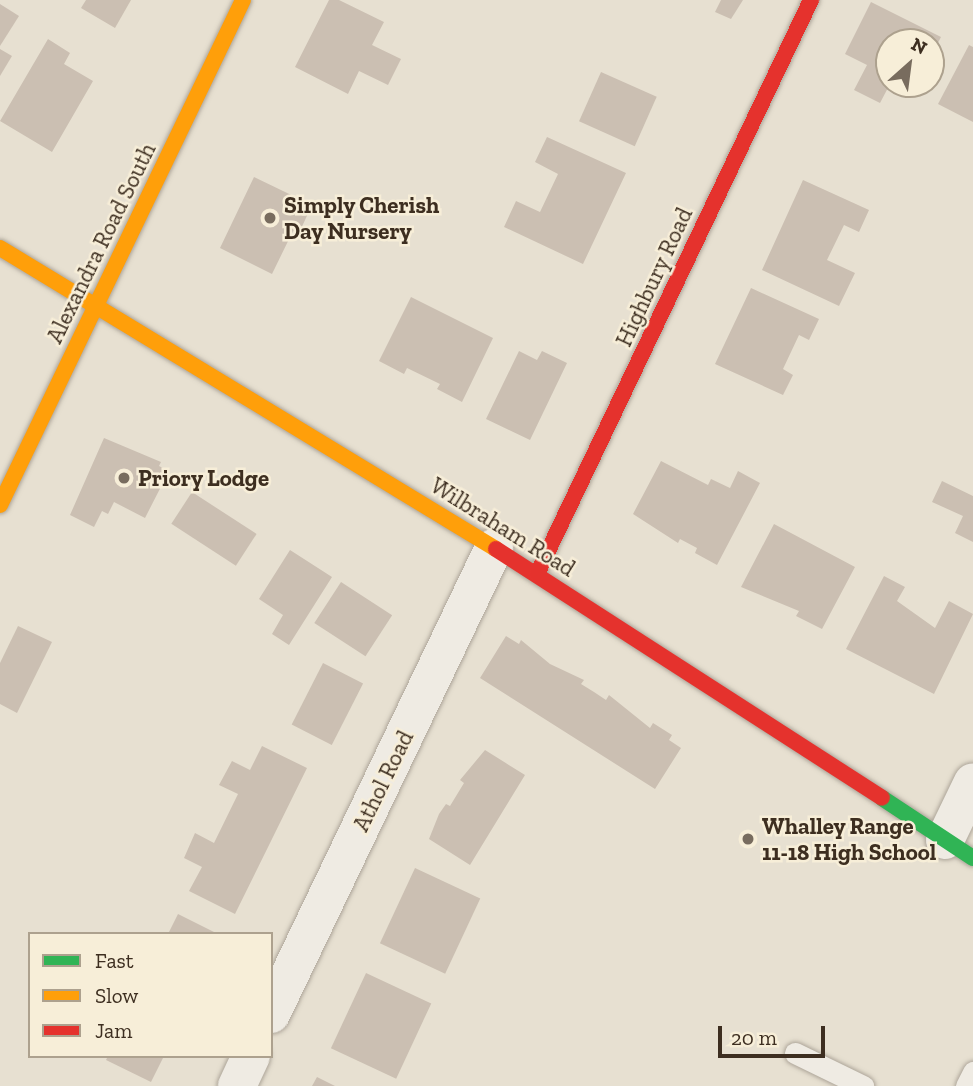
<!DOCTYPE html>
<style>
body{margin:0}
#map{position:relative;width:973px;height:1086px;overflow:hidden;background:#e7e0d1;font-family:"Zilla Slab",serif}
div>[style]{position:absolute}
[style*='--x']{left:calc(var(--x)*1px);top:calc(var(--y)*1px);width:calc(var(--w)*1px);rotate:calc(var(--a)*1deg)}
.building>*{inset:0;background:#cbbfb2;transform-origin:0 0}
.roads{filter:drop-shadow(0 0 2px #ada599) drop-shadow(0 0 2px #ada599)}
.lane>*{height:21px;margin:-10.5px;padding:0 10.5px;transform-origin:10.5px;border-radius:10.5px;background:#efebe3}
.street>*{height:38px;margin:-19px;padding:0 19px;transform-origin:19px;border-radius:19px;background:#efebe3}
.fast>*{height:16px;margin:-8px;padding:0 8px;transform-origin:8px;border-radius:8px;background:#30b455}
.slow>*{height:16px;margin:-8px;padding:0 8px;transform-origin:8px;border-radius:8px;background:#ff9f0a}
.jam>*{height:16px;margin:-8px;padding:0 8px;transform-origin:8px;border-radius:8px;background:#e5322d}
.dots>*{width:19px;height:19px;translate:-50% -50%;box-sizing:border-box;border:4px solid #f7eed8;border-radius:50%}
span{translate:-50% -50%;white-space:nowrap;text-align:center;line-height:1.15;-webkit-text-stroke:5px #f7eed8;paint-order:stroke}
.poi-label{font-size:23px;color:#3d2e20;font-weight:700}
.left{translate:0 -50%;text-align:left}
.street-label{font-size:23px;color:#3d2e20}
.legend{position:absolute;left:28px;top:932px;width:245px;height:126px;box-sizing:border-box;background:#f7eed8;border:2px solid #ada18e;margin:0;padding:9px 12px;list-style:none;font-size:21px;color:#3d2e20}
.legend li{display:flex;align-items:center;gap:14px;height:35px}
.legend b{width:35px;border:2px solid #ada18e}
.north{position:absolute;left:875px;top:28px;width:70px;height:70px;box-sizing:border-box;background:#f7eed8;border:2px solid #ada18e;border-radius:50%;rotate:28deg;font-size:19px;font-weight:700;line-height:28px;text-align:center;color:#3d2e20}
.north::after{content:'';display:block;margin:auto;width:24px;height:32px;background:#786c5e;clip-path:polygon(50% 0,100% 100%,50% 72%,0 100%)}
.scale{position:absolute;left:718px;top:1026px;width:107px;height:32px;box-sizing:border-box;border:4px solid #3d2e20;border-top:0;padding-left:9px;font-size:21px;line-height:24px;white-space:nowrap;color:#3d2e20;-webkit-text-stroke:5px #f7eed8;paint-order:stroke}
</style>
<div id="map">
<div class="building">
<i style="clip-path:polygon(86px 0,131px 0,115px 28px,81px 8px)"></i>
<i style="clip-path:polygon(329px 0,339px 0,384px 22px,372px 45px,401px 59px,388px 85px,359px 71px,348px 94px,295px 67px)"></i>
<i style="clip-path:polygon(721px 0,743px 0,731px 19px,715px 12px)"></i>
<i style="clip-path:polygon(871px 2px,941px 37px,931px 56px,931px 42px,889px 42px,890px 84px,880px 103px,854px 90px,867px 65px,845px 54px)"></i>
<i style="clip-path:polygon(0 4px,19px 16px,0 46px)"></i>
<i style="clip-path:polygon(48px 39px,70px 53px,64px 64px,93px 81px,52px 152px,0 121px)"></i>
<i style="clip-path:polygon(969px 45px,973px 47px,973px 122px,938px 104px)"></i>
<i style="clip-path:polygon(0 49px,12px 56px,0 76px)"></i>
<i style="left:601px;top:72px;width:61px;height:54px;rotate:24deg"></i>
<i style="clip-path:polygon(547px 137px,626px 173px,583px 264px,504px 227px,516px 201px,540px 212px,558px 174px,535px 162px)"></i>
<i style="clip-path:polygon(254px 177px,312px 205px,299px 233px,293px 231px,272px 274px,220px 248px)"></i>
<i style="clip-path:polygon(803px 180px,869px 210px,859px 232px,844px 225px,827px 260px,855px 273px,839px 306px,762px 270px)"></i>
<i style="clip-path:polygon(751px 288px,819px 319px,809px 340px,799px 335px,783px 369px,793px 375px,783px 395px,715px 364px)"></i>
<i style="clip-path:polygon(411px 297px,493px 338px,462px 402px,437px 389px,440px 384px,407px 368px,404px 374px,379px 361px)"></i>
<i style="clip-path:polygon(519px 351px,537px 360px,542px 351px,567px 363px,530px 440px,486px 419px)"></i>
<i style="clip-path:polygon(104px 438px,161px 462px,159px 466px,169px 471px,145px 518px,114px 502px,108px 514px,102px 511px,94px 527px,70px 515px)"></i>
<i style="clip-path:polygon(661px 461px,708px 485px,711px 479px,730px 488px,738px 471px,760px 483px,717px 565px,695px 553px,697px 548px,680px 539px,678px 543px,633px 514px)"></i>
<i style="clip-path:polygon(942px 481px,973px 496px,973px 542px,955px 533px,963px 516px,932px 502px)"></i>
<i style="left:192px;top:492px;width:77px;height:38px;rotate:33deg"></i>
<i style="clip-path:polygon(774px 524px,855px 567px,822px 629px,796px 616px,799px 611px,741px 587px)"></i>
<i style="clip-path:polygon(290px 550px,332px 577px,289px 645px,272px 634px,283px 615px,259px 599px)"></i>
<i style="clip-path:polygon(884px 576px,905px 587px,897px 601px,935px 628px,949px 601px,973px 614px,934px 694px,846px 649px)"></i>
<i style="left:341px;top:582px;width:61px;height:49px;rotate:33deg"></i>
<i style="clip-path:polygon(18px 626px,52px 642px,17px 713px,0 704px,0 663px)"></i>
<i style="clip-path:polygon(506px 636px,519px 644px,521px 640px,550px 664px,584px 680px,581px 684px,594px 692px,606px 700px,609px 695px,650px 728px,653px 723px,672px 735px,669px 740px,681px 748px,655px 789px,480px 678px)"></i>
<i style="left:323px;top:663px;width:45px;height:69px;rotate:27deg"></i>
<i style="clip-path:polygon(262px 746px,307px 768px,235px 914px,189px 891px,202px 867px,184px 858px,195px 833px,214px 843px,238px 794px,219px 785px,232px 761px,250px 770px)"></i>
<i style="clip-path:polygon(485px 750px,525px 775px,470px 865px,429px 839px,439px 814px,446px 804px,450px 806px,464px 783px,460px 780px)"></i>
<i style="left:415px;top:868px;width:72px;height:83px;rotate:25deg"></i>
<i style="clip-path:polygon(178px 914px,218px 934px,168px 934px)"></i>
<i style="left:366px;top:973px;width:72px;height:83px;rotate:25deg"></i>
<i style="clip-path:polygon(108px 1056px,164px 1056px,151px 1082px,106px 1060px)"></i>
<i style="clip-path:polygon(317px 1077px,335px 1086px,312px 1086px)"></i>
</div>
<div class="roads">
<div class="lane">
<i style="--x:795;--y:1053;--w:76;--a:25.9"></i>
<i style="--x:966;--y:1086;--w:16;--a:-63"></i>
</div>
<div class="street">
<i style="--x:945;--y:840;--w:64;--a:-64.2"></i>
<i style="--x:271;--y:1014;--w:517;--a:-64.43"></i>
<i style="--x:237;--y:1086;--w:33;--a:-65"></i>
</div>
<div class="fast">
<i style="--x:882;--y:798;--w:109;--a:33.4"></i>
</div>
<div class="slow">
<i style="--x:0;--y:248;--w:580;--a:31.25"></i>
<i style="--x:0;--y:505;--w:560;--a:-64.3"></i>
</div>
<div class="jam">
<i style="--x:496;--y:549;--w:459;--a:32.8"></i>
<i style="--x:537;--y:574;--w:636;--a:-64.48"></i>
</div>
</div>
<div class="dots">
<i style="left:270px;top:218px;background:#786c5e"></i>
<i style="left:124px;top:478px;background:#786c5e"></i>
<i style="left:748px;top:839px;background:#786c5e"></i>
</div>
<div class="poi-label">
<span class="left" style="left:284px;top:218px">Simply Cherish<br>Day Nursery</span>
<span class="left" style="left:138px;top:478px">Priory Lodge</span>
<span class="left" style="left:762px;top:839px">Whalley Range<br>11-18 High School</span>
</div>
<div class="street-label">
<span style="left:101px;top:243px;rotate:-64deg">Alexandra Road South</span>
<span style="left:654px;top:277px;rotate:-65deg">Highbury Road</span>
<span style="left:503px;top:527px;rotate:32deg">Wilbraham Road</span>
<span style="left:383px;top:781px;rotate:-64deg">Athol Road</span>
</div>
<ul class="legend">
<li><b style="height:9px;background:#30b455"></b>Fast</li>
<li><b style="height:9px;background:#ff9f0a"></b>Slow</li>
<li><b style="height:9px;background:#e5322d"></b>Jam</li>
</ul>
<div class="north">N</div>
<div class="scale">20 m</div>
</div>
